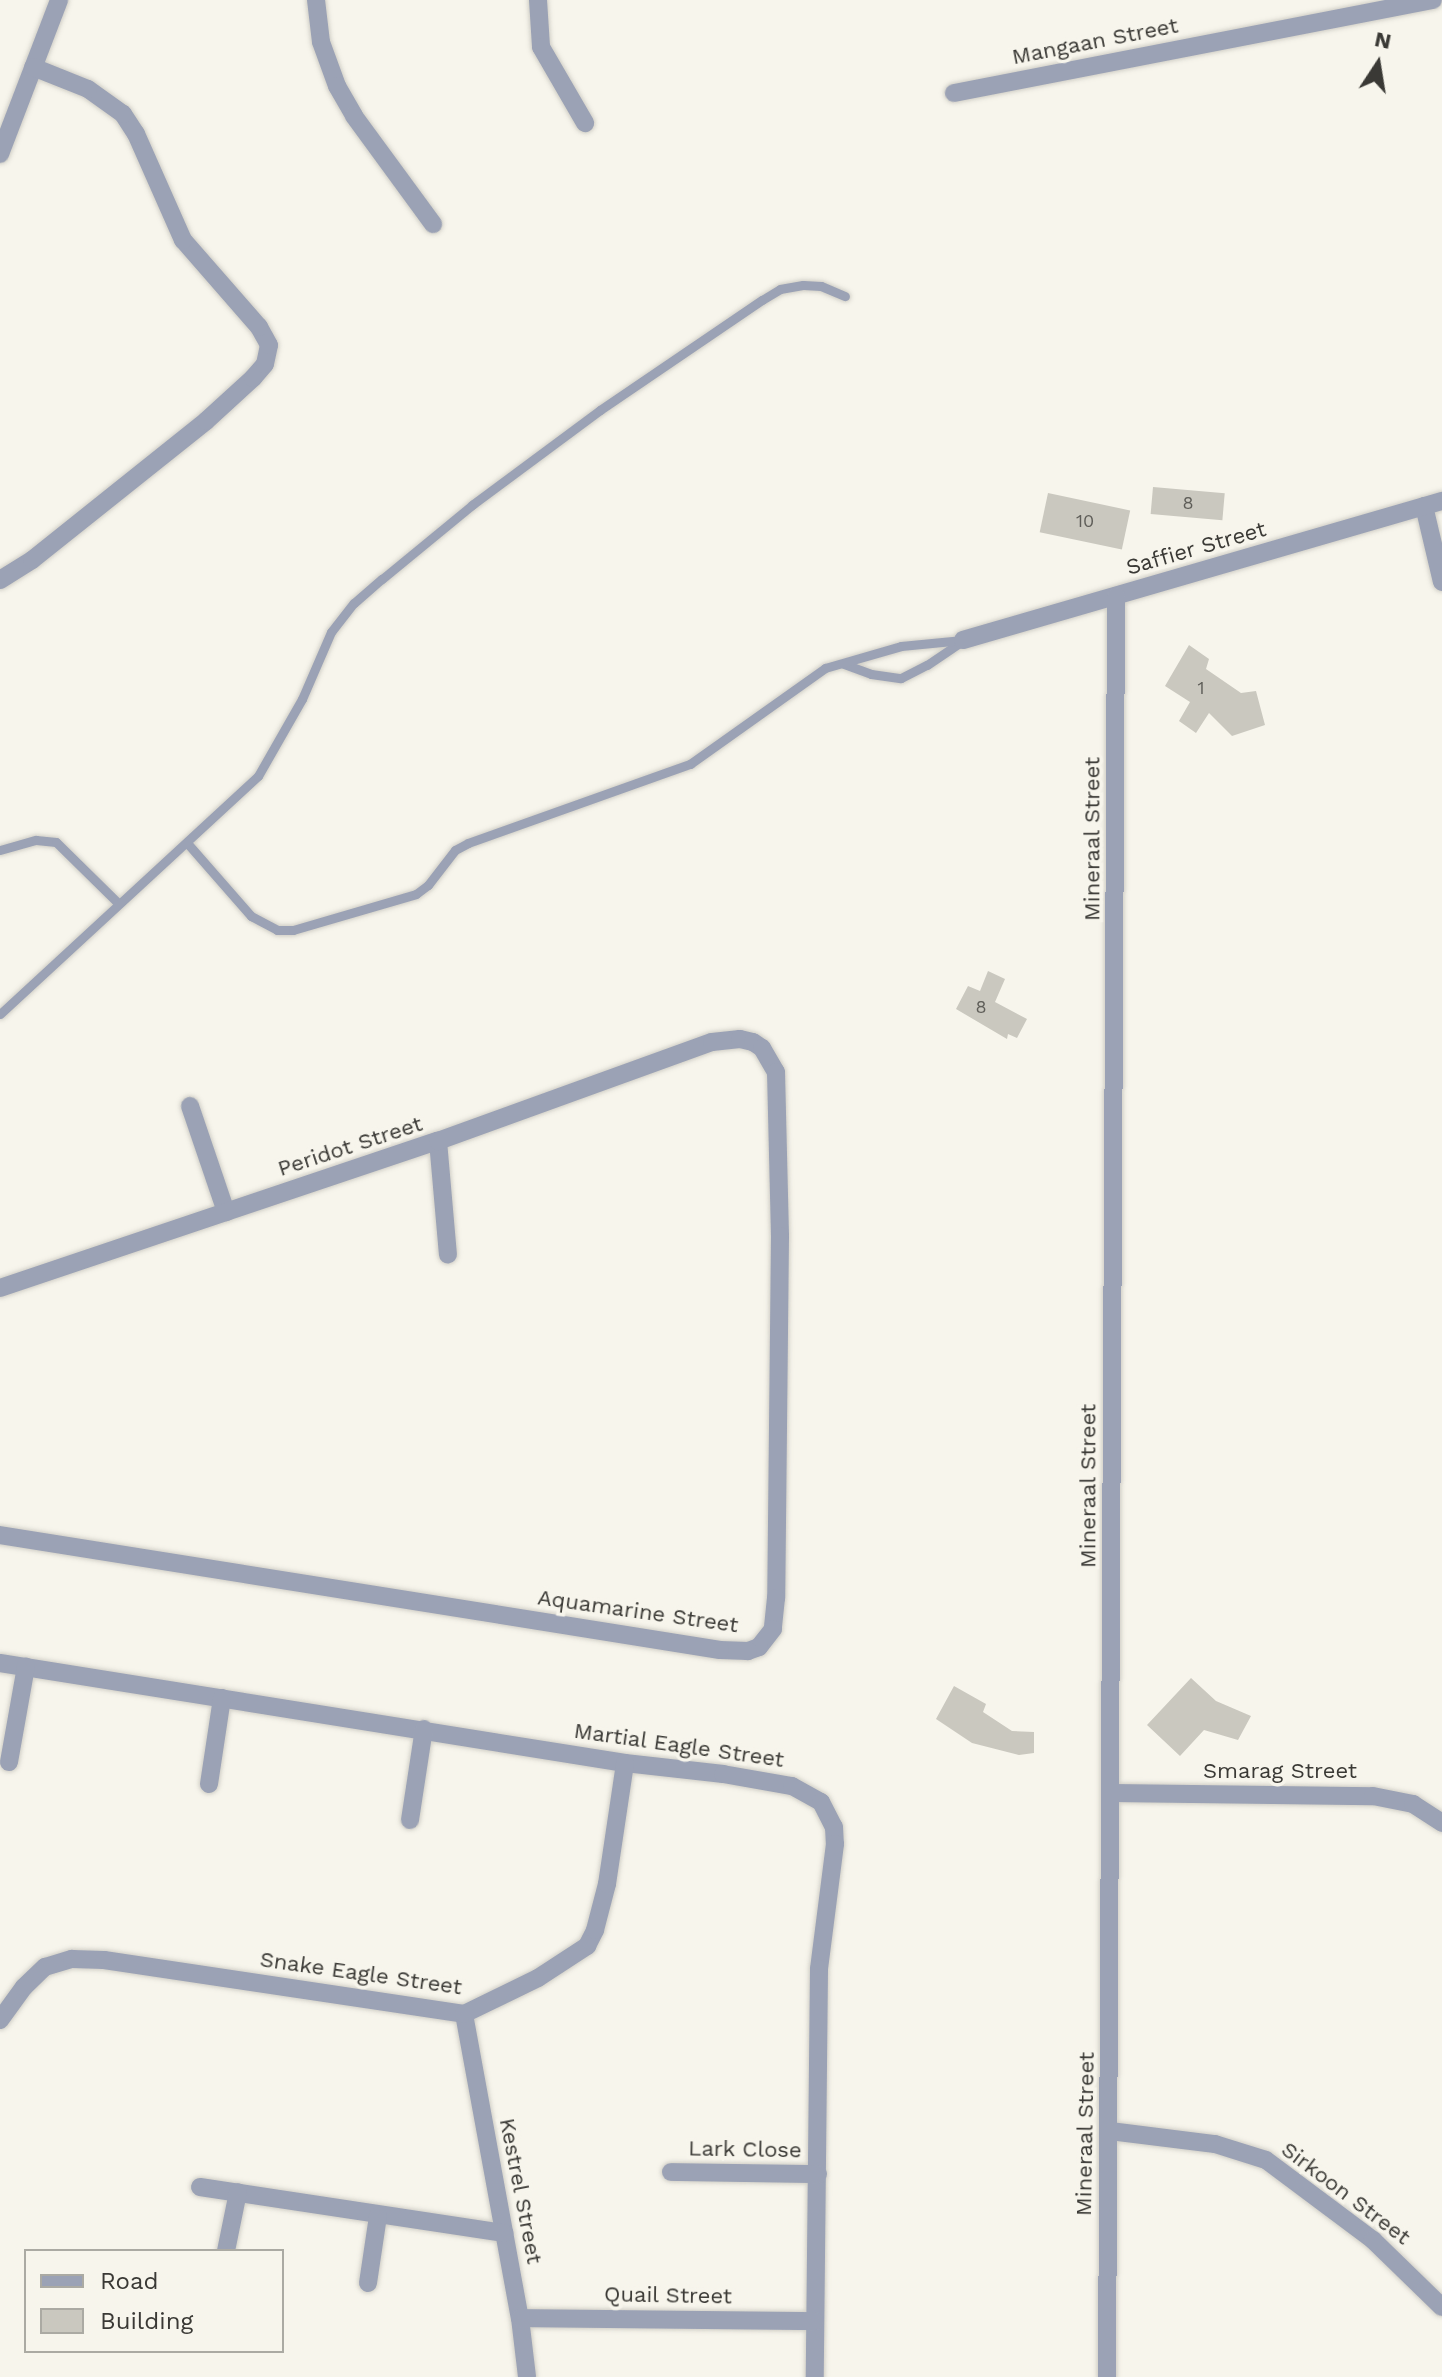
<!DOCTYPE html>
<style>
body{margin:0}
#map{position:relative;width:1442px;height:2377px;overflow:hidden;background:#f7f5ec;font-family:"Work Sans",sans-serif}
div>[style]{position:absolute}
[style*='--x']{left:calc(var(--x)*1px);top:calc(var(--y)*1px);width:calc(var(--w)*1px);rotate:calc(var(--a)*1deg)}
.building>*{inset:0;background:#cac8bf;transform-origin:0 0}
.roads{filter:drop-shadow(0 0 2px #d1cfc7) drop-shadow(0 0 2px #d1cfc7)}
.lane>*{height:9px;margin:-4.5px;padding:0 4.5px;transform-origin:4.5px;border-radius:4.5px;background:#9ba2b5}
.street>*{height:18px;margin:-9px;padding:0 9px;transform-origin:9px;border-radius:9px;background:#9ba2b5}
span{translate:-50% -50%;white-space:nowrap;text-align:center;line-height:1.15;-webkit-text-stroke:7px #f7f5ec;paint-order:stroke}
.number-label{font-size:18px;color:#5e5d58}
.number-label span{-webkit-text-stroke-width:0}
.street-label{font-size:22px;color:#3a3935}
.legend{position:absolute;left:24px;top:2249px;width:260px;height:104px;box-sizing:border-box;background:#f7f5ec;border:2px solid #abaaa3;margin:0;padding:10px 14px;list-style:none;font-size:24px;color:#3a3935}
.legend li{display:flex;align-items:center;gap:16px;height:40px}
.legend b{width:40px;border:2px solid #abaaa3}
.north{position:absolute;left:1338px;top:24px;width:80px;height:80px;-webkit-text-stroke:6px #f7f5ec;paint-order:stroke;rotate:12deg;font-size:22px;font-weight:700;line-height:32px;text-align:center;color:#3a3935}
.north::after{content:'';display:block;margin:auto;width:28px;height:36px;background:#3a3935;clip-path:polygon(50% 0,100% 100%,50% 72%,0 100%)}
</style>
<div id="map">
<div class="building">
<i style="left:1153px;top:487px;width:72px;height:27px;rotate:5deg"></i>
<i style="left:1048px;top:493px;width:84px;height:40px;rotate:12deg"></i>
<i style="clip-path:polygon(1189px 645px,1209px 659px,1206px 669px,1241px 693px,1256px 691px,1265px 725px,1232px 736px,1209px 713px,1196px 733px,1179px 721px,1190px 702px,1165px 686px)"></i>
<i style="clip-path:polygon(988px 971px,1005px 979px,995px 1002px,1027px 1019px,1017px 1038px,1008px 1034px,1007px 1039px,956px 1009px,968px 986px,980px 991px)"></i>
<i style="clip-path:polygon(1191px 1678px,1216px 1701px,1251px 1716px,1238px 1740px,1204px 1730px,1180px 1756px,1147px 1725px)"></i>
<i style="clip-path:polygon(954px 1686px,986px 1704px,983px 1712px,1012px 1731px,1034px 1732px,1034px 1753px,1019px 1755px,972px 1743px,936px 1719px)"></i>
</div>
<div class="roads">
<div class="lane">
<i style="--x:844;--y:664;--w:29;--a:20"></i>
<i style="--x:871;--y:674;--w:30;--a:8"></i>
<i style="--x:901;--y:678;--w:29;--a:-27"></i>
<i style="--x:927;--y:665;--w:41;--a:-34.1"></i>
<i style="--x:188;--y:844;--w:96;--a:48.8"></i>
<i style="--x:251;--y:916;--w:30;--a:28"></i>
<i style="--x:277;--y:930;--w:16;--a:0"></i>
<i style="--x:293;--y:930;--w:128;--a:-16.3"></i>
<i style="--x:416;--y:894;--w:15;--a:-37"></i>
<i style="--x:428;--y:885;--w:44;--a:-52.4"></i>
<i style="--x:455;--y:850;--w:15;--a:-28"></i>
<i style="--x:468;--y:843;--w:236;--a:-19.6"></i>
<i style="--x:690;--y:764;--w:166;--a:-35.4"></i>
<i style="--x:825;--y:668;--w:79;--a:-16.1"></i>
<i style="--x:901;--y:646;--w:62;--a:-5.5"></i>
<i style="--x:0;--y:850;--w:37;--a:-16"></i>
<i style="--x:36;--y:840;--w:20;--a:6"></i>
<i style="--x:56;--y:842;--w:88;--a:44.5"></i>
<i style="--x:0;--y:1014;--w:351;--a:-42.7"></i>
<i style="--x:258;--y:776;--w:89;--a:-60.3"></i>
<i style="--x:302;--y:699;--w:73;--a:-66.6"></i>
<i style="--x:331;--y:632;--w:37;--a:-52"></i>
<i style="--x:354;--y:603;--w:37;--a:-41"></i>
<i style="--x:382;--y:579;--w:117;--a:-39.4"></i>
<i style="--x:472;--y:505;--w:159;--a:-36.6"></i>
<i style="--x:600;--y:410;--w:196;--a:-34.2"></i>
<i style="--x:762;--y:300;--w:21;--a:-31"></i>
<i style="--x:780;--y:289;--w:23;--a:-10"></i>
<i style="--x:803;--y:285;--w:18;--a:3"></i>
<i style="--x:821;--y:286;--w:26;--a:23"></i>
</div>
<div class="street">
<i style="--x:316;--y:0;--w:42;--a:83.2"></i>
<i style="--x:321;--y:42;--w:47;--a:70"></i>
<i style="--x:337;--y:86;--w:34;--a:60"></i>
<i style="--x:354;--y:116;--w:134;--a:53.8"></i>
<i style="--x:538;--y:0;--w:47;--a:86.3"></i>
<i style="--x:541;--y:47;--w:88;--a:59.9"></i>
<i style="--x:954;--y:93;--w:488;--a:-11"></i>
<i style="--x:0;--y:154;--w:165;--a:-69"></i>
<i style="--x:1424;--y:506;--w:78;--a:76.7"></i>
<i style="--x:0;--y:580;--w:38;--a:-32"></i>
<i style="--x:32;--y:560;--w:223;--a:-38.6"></i>
<i style="--x:206;--y:421;--w:64;--a:-42.5"></i>
<i style="--x:253;--y:378;--w:18;--a:-49"></i>
<i style="--x:265;--y:364;--w:19;--a:-78"></i>
<i style="--x:269;--y:345;--w:21;--a:-119"></i>
<i style="--x:259;--y:327;--w:116;--a:-131.1"></i>
<i style="--x:183;--y:240;--w:116;--a:-113.9"></i>
<i style="--x:136;--y:134;--w:24;--a:-123"></i>
<i style="--x:123;--y:114;--w:43;--a:-144.5"></i>
<i style="--x:88;--y:89;--w:59;--a:-158.2"></i>
<i style="--x:963;--y:640;--w:499;--a:-16.2"></i>
<i style="--x:190;--y:1106;--w:112;--a:71.2"></i>
<i style="--x:438;--y:1141;--w:114;--a:85"></i>
<i style="--x:0;--y:1288;--w:462;--a:-18.6"></i>
<i style="--x:438;--y:1141;--w:291;--a:-19.9"></i>
<i style="--x:712;--y:1042;--w:28;--a:-6"></i>
<i style="--x:740;--y:1039;--w:13;--a:13"></i>
<i style="--x:753;--y:1042;--w:11;--a:34"></i>
<i style="--x:762;--y:1048;--w:28;--a:60"></i>
<i style="--x:776;--y:1072;--w:164;--a:88.6"></i>
<i style="--x:780;--y:1236;--w:362;--a:90.6"></i>
<i style="--x:776;--y:1598;--w:31;--a:96"></i>
<i style="--x:773;--y:1629;--w:23;--a:128"></i>
<i style="--x:759;--y:1647;--w:12;--a:160"></i>
<i style="--x:748;--y:1651;--w:28;--a:-178"></i>
<i style="--x:720;--y:1650;--w:729;--a:-170.93"></i>
<i style="--x:0;--y:1663;--w:633;--a:9.09"></i>
<i style="--x:625;--y:1763;--w:99;--a:6.4"></i>
<i style="--x:723;--y:1774;--w:70;--a:9.9"></i>
<i style="--x:792;--y:1786;--w:33;--a:29"></i>
<i style="--x:821;--y:1802;--w:28;--a:63"></i>
<i style="--x:834;--y:1827;--w:17;--a:87"></i>
<i style="--x:835;--y:1844;--w:126;--a:97.3"></i>
<i style="--x:819;--y:1969;--w:408;--a:90.6"></i>
<i style="--x:9;--y:1762;--w:97;--a:-79.9"></i>
<i style="--x:209;--y:1784;--w:87;--a:-81.4"></i>
<i style="--x:1112;--y:1793;--w:261;--a:0.7"></i>
<i style="--x:1373;--y:1796;--w:41;--a:11.3"></i>
<i style="--x:1413;--y:1804;--w:35;--a:33"></i>
<i style="--x:410;--y:1820;--w:92;--a:-81.3"></i>
<i style="--x:464;--y:2014;--w:309;--a:79.6"></i>
<i style="--x:520;--y:2318;--w:59;--a:83.2"></i>
<i style="--x:0;--y:2020;--w:41;--a:-54"></i>
<i style="--x:24;--y:1987;--w:29;--a:-44"></i>
<i style="--x:45;--y:1967;--w:28;--a:-17"></i>
<i style="--x:72;--y:1959;--w:32;--a:2"></i>
<i style="--x:104;--y:1960;--w:364;--a:8.5"></i>
<i style="--x:464;--y:2014;--w:82;--a:-25.9"></i>
<i style="--x:538;--y:1978;--w:59;--a:-33.1"></i>
<i style="--x:587;--y:1946;--w:18;--a:-63"></i>
<i style="--x:595;--y:1930;--w:48;--a:-75.4"></i>
<i style="--x:607;--y:1884;--w:122;--a:-81.5"></i>
<i style="--x:1110;--y:2131;--w:106;--a:7.1"></i>
<i style="--x:1215;--y:2144;--w:53;--a:17.4"></i>
<i style="--x:1266;--y:2160;--w:134;--a:36.8"></i>
<i style="--x:1373;--y:2240;--w:96;--a:44.2"></i>
<i style="--x:671;--y:2172;--w:147;--a:0.8"></i>
<i style="--x:200;--y:2187;--w:308;--a:8.6"></i>
<i style="--x:226;--y:2251;--w:60;--a:-78.5"></i>
<i style="--x:368;--y:2283;--w:68;--a:-81.5"></i>
<i style="--x:520;--y:2318;--w:295;--a:0.6"></i>
<i style="--x:1107;--y:2377;--w:1781;--a:-89.71"></i>
</div>
</div>
<div class="number-label">
<span style="left:1188px;top:503px">8</span>
<span style="left:1085px;top:521px">10</span>
<span style="left:1201px;top:688px">1</span>
<span style="left:981px;top:1007px">8</span>
</div>
<div class="street-label">
<span style="left:1095px;top:41px;rotate:-11deg">Mangaan Street</span>
<span style="left:1196px;top:548px;rotate:-16deg">Saffier Street</span>
<span style="left:1092px;top:839px;rotate:-90deg">Mineraal Street</span>
<span style="left:350px;top:1146px;rotate:-18deg">Peridot Street</span>
<span style="left:1088px;top:1486px;rotate:-90deg">Mineraal Street</span>
<span style="left:638px;top:1611px;rotate:8deg">Aquamarine Street</span>
<span style="left:679px;top:1745px;rotate:8deg">Martial Eagle Street</span>
<span style="left:1280px;top:1771px">Smarag Street</span>
<span style="left:361px;top:1973px;rotate:8deg">Snake Eagle Street</span>
<span style="left:1085px;top:2134px;rotate:-89deg">Mineraal Street</span>
<span style="left:745px;top:2149px;rotate:1deg">Lark Close</span>
<span style="left:521px;top:2191px;rotate:79deg">Kestrel Street</span>
<span style="left:1346px;top:2193px;rotate:37deg">Sirkoon Street</span>
<span style="left:668px;top:2295px;rotate:1deg">Quail Street</span>
</div>
<ul class="legend">
<li><b style="height:10px;background:#9ba2b5"></b>Road</li>
<li><b style="height:22px;background:#cac8bf"></b>Building</li>
</ul>
<div class="north">N</div>
</div>
